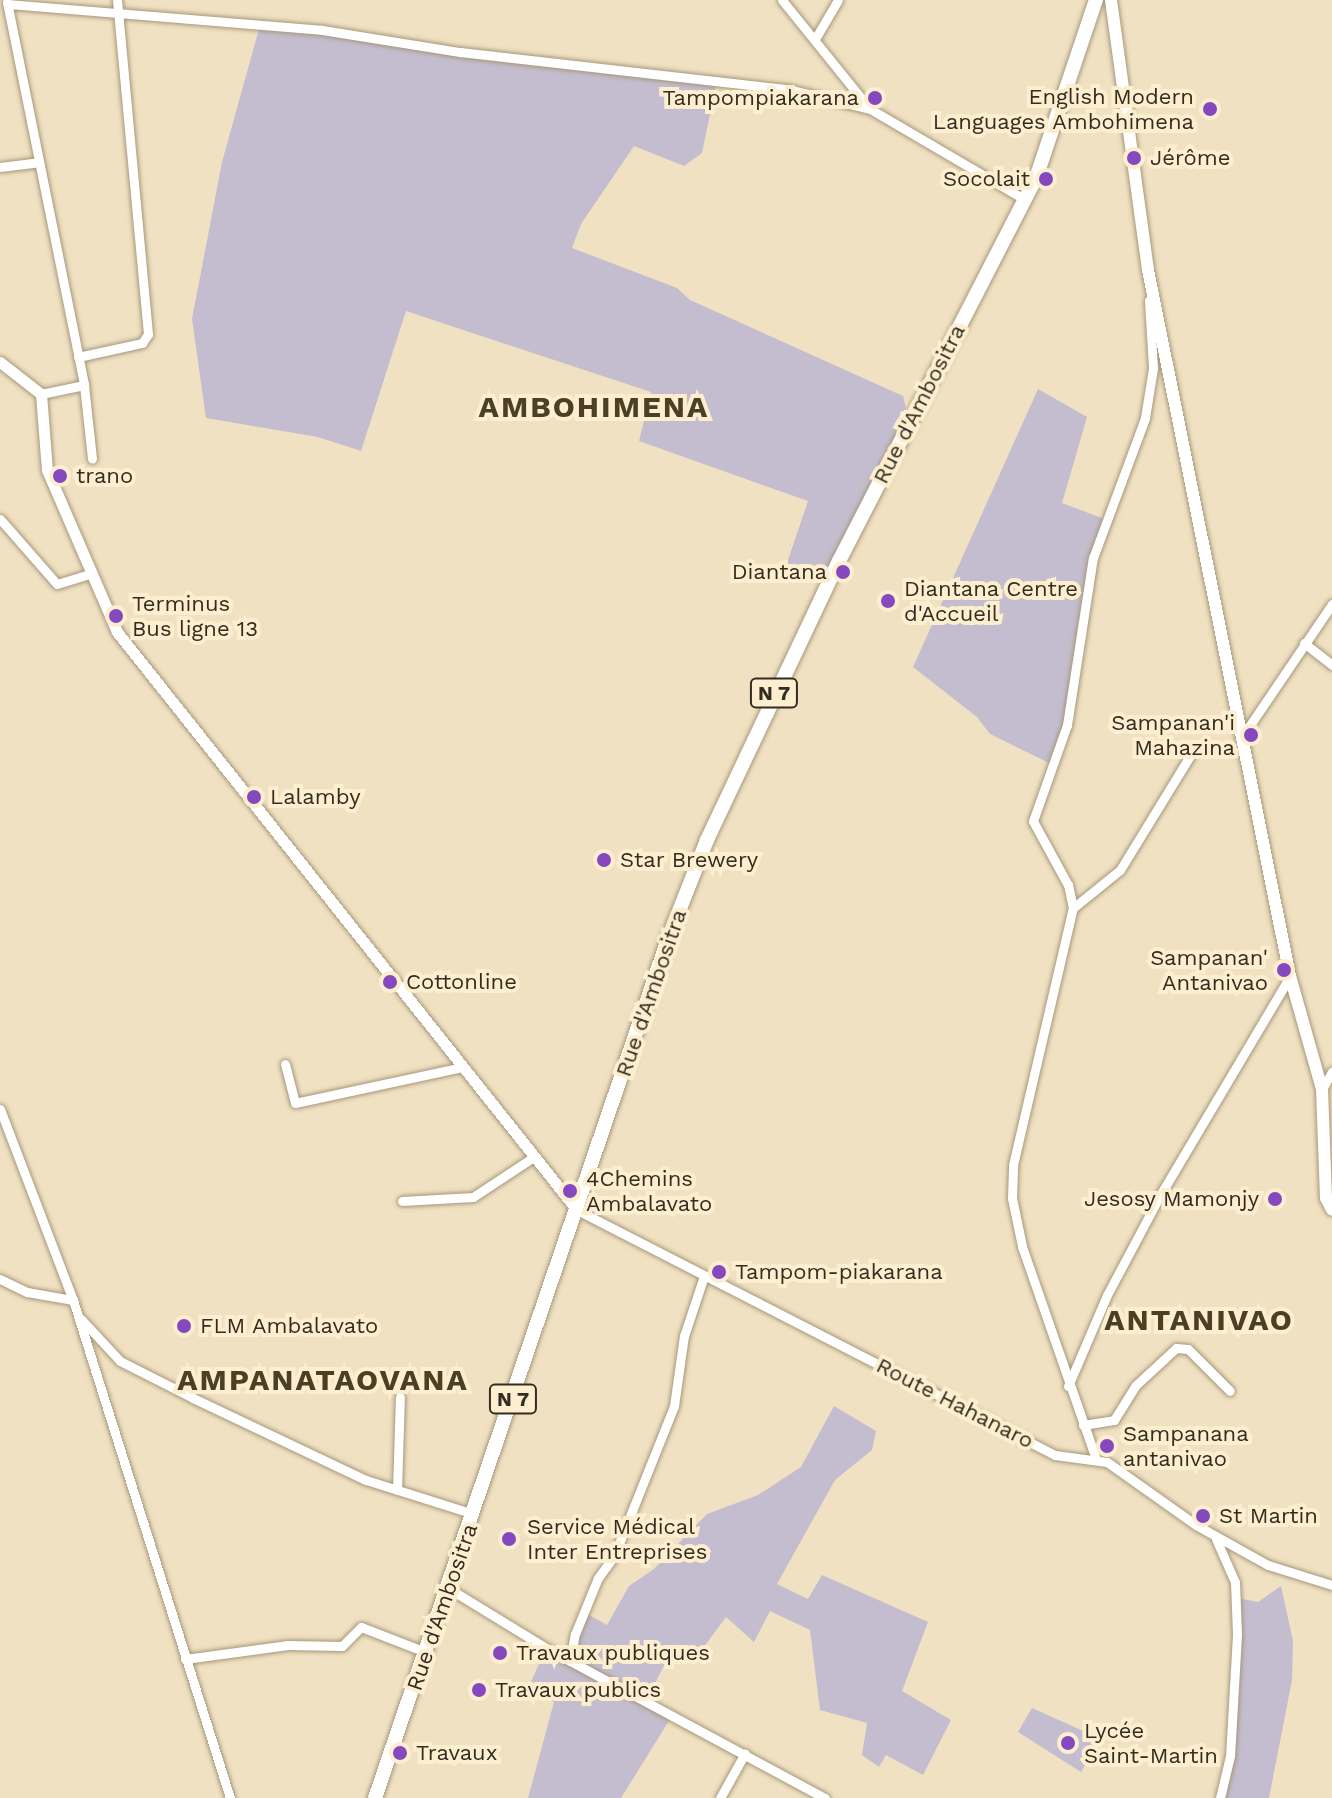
<!DOCTYPE html>
<meta charset="utf-8">
<style>
body{margin:0}
#map{position:relative;width:1332px;height:1798px;overflow:hidden;background:#f0e1c2;font-family:"Work Sans",sans-serif}
div>[style]{position:absolute}
[style*='--x']{left:calc(var(--x)*1px);top:calc(var(--y)*1px);width:calc(var(--w)*1px);rotate:calc(var(--a)*1deg)}
.green>*{inset:0;background:#c4bdcf}
.roads{filter:drop-shadow(0 0 2px #a6987b) drop-shadow(0 0 2px #a6987b)}
.minor>*{height:9px;margin:-4.5px;padding:0 4.5px;transform-origin:4.5px;border-radius:4.5px;background:#fff}
.tertiary>*{height:11px;margin:-5.5px;padding:0 5.5px;transform-origin:5.5px;border-radius:5.5px;background:#fff}
.secondary>*{height:12px;margin:-6px;padding:0 6px;transform-origin:6px;border-radius:6px;background:#fff}
.primary>*{height:14px;margin:-7px;padding:0 7px;transform-origin:7px;border-radius:7px;background:#fff}
.dots>*{width:22px;height:22px;translate:-50% -50%;box-sizing:border-box;border:4px solid #fdeecf;border-radius:50%}
span{translate:-50% -50%;white-space:nowrap;text-align:center;line-height:1.15;-webkit-text-stroke:8px #fdeecf;paint-order:stroke}
.shield-label span{padding:2px 6px;background:#fdeecf;border:2px solid;border-radius:6px;-webkit-text-stroke-width:0}
.shield-label{font-size:20px;color:#332d21;font-weight:700}
.poi-label{font-size:22px;color:#332d21}
.right{translate:-100% -50%;text-align:right}
.left{translate:0 -50%;text-align:left}
.street-label{font-size:22px;color:#332d21}
.district-label{font-size:30px;color:#4b3f24;font-weight:700;letter-spacing:2px}
</style>
<div id="map">
<div class="green">
<i style="clip-path:polygon(259px 29px,322px 30px,460px 52px,717px 80px,702px 153px,684px 166px,634px 146px,581px 224px,572px 248px,677px 288px,690px 300px,903px 396px,907px 413px,821px 580px,786px 566px,808px 501px,639px 441px,651px 392px,406px 311px,361px 451px,318px 437px,206px 418px,192px 319px,222px 162px)"></i>
<i style="clip-path:polygon(1038px 389px,1087px 417px,1062px 503px,1107px 520px,1093px 558px,1075px 690px,1051px 764px,990px 734px,977px 717px,913px 667px)"></i>
<i style="clip-path:polygon(834px 1406px,876px 1431px,872px 1450px,835px 1480px,777px 1584px,808px 1599px,822px 1575px,928px 1622px,902px 1691px,951px 1720px,923px 1775px,886px 1755px,879px 1767px,862px 1755px,867px 1723px,820px 1710px,810px 1630px,770px 1611px,754px 1642px,726px 1617px,692px 1663px,669px 1656px,646px 1701px,672px 1716px,621px 1798px,528px 1798px,554px 1702px,530px 1684px,546px 1648px,570px 1660px,584px 1612px,607px 1625px,629px 1586px,654px 1569px,707px 1514px,758px 1495px,801px 1467px)"></i>
<i style="clip-path:polygon(1281px 1586px,1293px 1641px,1292px 1680px,1269px 1798px,1220px 1798px,1230px 1756px,1237px 1598px,1258px 1602px)"></i>
<i style="clip-path:polygon(1032px 1708px,1101px 1739px,1081px 1772px,1018px 1732px)"></i>
</div>
<div class="roads">
<div class="minor">
<i style="--x:782;--y:0;--w:140;--a:51.1"></i>
<i style="--x:7;--y:2;--w:391;--a:78.6"></i>
<i style="--x:84;--y:385;--w:74;--a:83.8"></i>
<i style="--x:8;--y:4;--w:315;--a:4.7"></i>
<i style="--x:322;--y:30;--w:140;--a:9.1"></i>
<i style="--x:460;--y:52;--w:334;--a:6.5"></i>
<i style="--x:792;--y:90;--w:80;--a:13.7"></i>
<i style="--x:870;--y:109;--w:178;--a:30.3"></i>
<i style="--x:815;--y:39;--w:45;--a:-59.5"></i>
<i style="--x:0;--y:167;--w:39;--a:-7"></i>
<i style="--x:78;--y:357;--w:66;--a:-12.3"></i>
<i style="--x:142;--y:343;--w:11;--a:-56"></i>
<i style="--x:148;--y:334;--w:335;--a:-95.3"></i>
<i style="--x:41;--y:394;--w:44;--a:-11.8"></i>
<i style="--x:0;--y:519;--w:86;--a:48.8"></i>
<i style="--x:57;--y:584;--w:34;--a:-17"></i>
<i style="--x:1304;--y:643;--w:36;--a:38"></i>
<i style="--x:1244;--y:734;--w:157;--a:-55.9"></i>
<i style="--x:1073;--y:908;--w:60;--a:-39"></i>
<i style="--x:1120;--y:870;--w:140;--a:-58.5"></i>
<i style="--x:285;--y:1064;--w:40;--a:75.6"></i>
<i style="--x:295;--y:1103;--w:172;--a:-12.1"></i>
<i style="--x:1322;--y:1089;--w:20;--a:-60"></i>
<i style="--x:0;--y:1109;--w:204;--a:69.1"></i>
<i style="--x:73;--y:1300;--w:522;--a:72.5"></i>
<i style="--x:402;--y:1201;--w:71;--a:-3.2"></i>
<i style="--x:473;--y:1197;--w:74;--a:-33.5"></i>
<i style="--x:577;--y:1210;--w:537;--a:27.14"></i>
<i style="--x:1055;--y:1455;--w:52;--a:7.7"></i>
<i style="--x:1107;--y:1462;--w:109;--a:35.3"></i>
<i style="--x:1196;--y:1525;--w:82;--a:29.1"></i>
<i style="--x:1268;--y:1565;--w:67;--a:17.4"></i>
<i style="--x:0;--y:1279;--w:30;--a:26"></i>
<i style="--x:27;--y:1292;--w:47;--a:9.9"></i>
<i style="--x:81;--y:1319;--w:57;--a:47.1"></i>
<i style="--x:120;--y:1361;--w:82;--a:26.9"></i>
<i style="--x:193;--y:1398;--w:191;--a:25.4"></i>
<i style="--x:366;--y:1480;--w:113;--a:17.5"></i>
<i style="--x:1068;--y:1386;--w:99;--a:-66.8"></i>
<i style="--x:1107;--y:1295;--w:111;--a:-62"></i>
<i style="--x:1159;--y:1197;--w:257;--a:-59.3"></i>
<i style="--x:1083;--y:1425;--w:31;--a:-9"></i>
<i style="--x:1114;--y:1420;--w:40;--a:-58"></i>
<i style="--x:1135;--y:1386;--w:56;--a:-42.8"></i>
<i style="--x:1176;--y:1348;--w:12;--a:5"></i>
<i style="--x:1188;--y:1349;--w:59;--a:45"></i>
<i style="--x:1096;--y:1459;--w:225;--a:-109.2"></i>
<i style="--x:1022;--y:1246;--w:49;--a:-101.8"></i>
<i style="--x:1012;--y:1198;--w:33;--a:-88"></i>
<i style="--x:1013;--y:1165;--w:264;--a:-76.9"></i>
<i style="--x:1073;--y:908;--w:24;--a:-102"></i>
<i style="--x:1068;--y:885;--w:73;--a:-118.7"></i>
<i style="--x:1033;--y:821;--w:102;--a:-70.5"></i>
<i style="--x:1067;--y:725;--w:169;--a:-81.2"></i>
<i style="--x:1093;--y:558;--w:149;--a:-69.6"></i>
<i style="--x:1145;--y:418;--w:51;--a:-80.9"></i>
<i style="--x:1153;--y:368;--w:68;--a:-93.4"></i>
<i style="--x:397;--y:1490;--w:93;--a:-88.2"></i>
<i style="--x:1216;--y:1539;--w:47;--a:66.2"></i>
<i style="--x:1235;--y:1582;--w:53;--a:87.8"></i>
<i style="--x:1237;--y:1635;--w:121;--a:93.3"></i>
<i style="--x:1230;--y:1756;--w:43;--a:103.4"></i>
<i style="--x:448;--y:1588;--w:115;--a:31.5"></i>
<i style="--x:546;--y:1648;--w:317;--a:28.3"></i>
<i style="--x:185;--y:1659;--w:104;--a:-7.7"></i>
<i style="--x:288;--y:1645;--w:54;--a:1.1"></i>
<i style="--x:342;--y:1646;--w:27;--a:-45"></i>
<i style="--x:361;--y:1627;--w:72;--a:21.2"></i>
<i style="--x:570;--y:1661;--w:27;--a:-80"></i>
<i style="--x:575;--y:1634;--w:61;--a:-67.7"></i>
<i style="--x:598;--y:1578;--w:27;--a:-54"></i>
<i style="--x:614;--y:1556;--w:162;--a:-68.2"></i>
<i style="--x:674;--y:1406;--w:71;--a:-81.9"></i>
<i style="--x:684;--y:1336;--w:63;--a:-71.6"></i>
<i style="--x:720;--y:1798;--w:51;--a:-60.9"></i>
</div>
<div class="tertiary">
<i style="--x:0;--y:362;--w:52;--a:38"></i>
<i style="--x:41;--y:394;--w:76;--a:85.5"></i>
<i style="--x:47;--y:470;--w:176;--a:66.6"></i>
<i style="--x:117;--y:632;--w:739;--a:51.49"></i>
</div>
<div class="secondary">
<i style="--x:1111;--y:0;--w:273;--a:82.2"></i>
<i style="--x:1148;--y:270;--w:720;--a:78.63"></i>
<i style="--x:1290;--y:976;--w:117;--a:74.2"></i>
<i style="--x:1322;--y:1089;--w:109;--a:87.9"></i>
<i style="--x:1326;--y:1198;--w:13;--a:63"></i>
</div>
<div class="primary">
<i style="--x:375;--y:1798;--w:908;--a:-71.17"></i>
<i style="--x:668;--y:939;--w:106;--a:-68.5"></i>
<i style="--x:707;--y:840;--w:309;--a:-64.7"></i>
<i style="--x:839;--y:561;--w:434;--a:-62.8"></i>
<i style="--x:1037;--y:175;--w:185;--a:-71.4"></i>
</div>
</div>
<div class="dots">
<i style="left:875px;top:98px;background:#8549bf"></i>
<i style="left:1210px;top:109px;background:#8549bf"></i>
<i style="left:1134px;top:158px;background:#8549bf"></i>
<i style="left:1046px;top:179px;background:#8549bf"></i>
<i style="left:60px;top:476px;background:#8549bf"></i>
<i style="left:843px;top:572px;background:#8549bf"></i>
<i style="left:888px;top:601px;background:#8549bf"></i>
<i style="left:116px;top:616px;background:#8549bf"></i>
<i style="left:1251px;top:735px;background:#8549bf"></i>
<i style="left:254px;top:797px;background:#8549bf"></i>
<i style="left:604px;top:860px;background:#8549bf"></i>
<i style="left:1284px;top:970px;background:#8549bf"></i>
<i style="left:390px;top:982px;background:#8549bf"></i>
<i style="left:570px;top:1191px;background:#8549bf"></i>
<i style="left:1275px;top:1199px;background:#8549bf"></i>
<i style="left:719px;top:1272px;background:#8549bf"></i>
<i style="left:184px;top:1326px;background:#8549bf"></i>
<i style="left:1107px;top:1446px;background:#8549bf"></i>
<i style="left:1203px;top:1516px;background:#8549bf"></i>
<i style="left:509px;top:1539px;background:#8549bf"></i>
<i style="left:500px;top:1653px;background:#8549bf"></i>
<i style="left:479px;top:1690px;background:#8549bf"></i>
<i style="left:1068px;top:1743px;background:#8549bf"></i>
<i style="left:400px;top:1753px;background:#8549bf"></i>
</div>
<div class="shield-label">
<span style="left:774px;top:693px">N 7</span>
<span style="left:513px;top:1399px">N 7</span>
</div>
<div class="poi-label">
<span class="right" style="left:1194px;top:109px">English Modern<br>Languages Ambohimena</span>
<span class="right" style="left:859px;top:98px">Tampompiakarana</span>
<span class="left" style="left:1150px;top:158px">Jérôme</span>
<span class="right" style="left:1030px;top:179px">Socolait</span>
<span class="left" style="left:76px;top:476px">trano</span>
<span class="right" style="left:827px;top:572px">Diantana</span>
<span class="left" style="left:904px;top:601px">Diantana Centre<br>d'Accueil</span>
<span class="left" style="left:132px;top:616px">Terminus<br>Bus ligne 13</span>
<span class="right" style="left:1235px;top:735px">Sampanan'i<br>Mahazina</span>
<span class="left" style="left:270px;top:797px">Lalamby</span>
<span class="left" style="left:620px;top:860px">Star Brewery</span>
<span class="right" style="left:1268px;top:970px">Sampanan'<br>Antanivao</span>
<span class="left" style="left:406px;top:982px">Cottonline</span>
<span class="left" style="left:586px;top:1191px">4Chemins<br>Ambalavato</span>
<span class="right" style="left:1259px;top:1199px">Jesosy Mamonjy</span>
<span class="left" style="left:735px;top:1272px">Tampom-piakarana</span>
<span class="left" style="left:200px;top:1326px">FLM Ambalavato</span>
<span class="left" style="left:1123px;top:1446px">Sampanana<br>antanivao</span>
<span class="left" style="left:1219px;top:1516px">St Martin</span>
<span class="left" style="left:527px;top:1539px">Service Médical<br>Inter Entreprises</span>
<span class="left" style="left:516px;top:1653px">Travaux publiques</span>
<span class="left" style="left:495px;top:1690px">Travaux publics</span>
<span class="left" style="left:1084px;top:1743px">Lycée<br>Saint-Martin</span>
<span class="left" style="left:416px;top:1753px">Travaux</span>
</div>
<div class="street-label">
<span style="left:919px;top:404px;rotate:-63deg">Rue d'Ambositra</span>
<span style="left:651px;top:993px;rotate:-71deg">Rue d'Ambositra</span>
<span style="left:955px;top:1403px;rotate:27deg">Route Hahanaro</span>
<span style="left:442px;top:1607px;rotate:-71deg">Rue d'Ambositra</span>
</div>
<div class="district-label">
<span style="left:594px;top:407px">AMBOHIMENA</span>
<span style="left:1199px;top:1320px">ANTANIVAO</span>
<span style="left:323px;top:1380px">AMPANATAOVANA</span>
</div>
</div>
